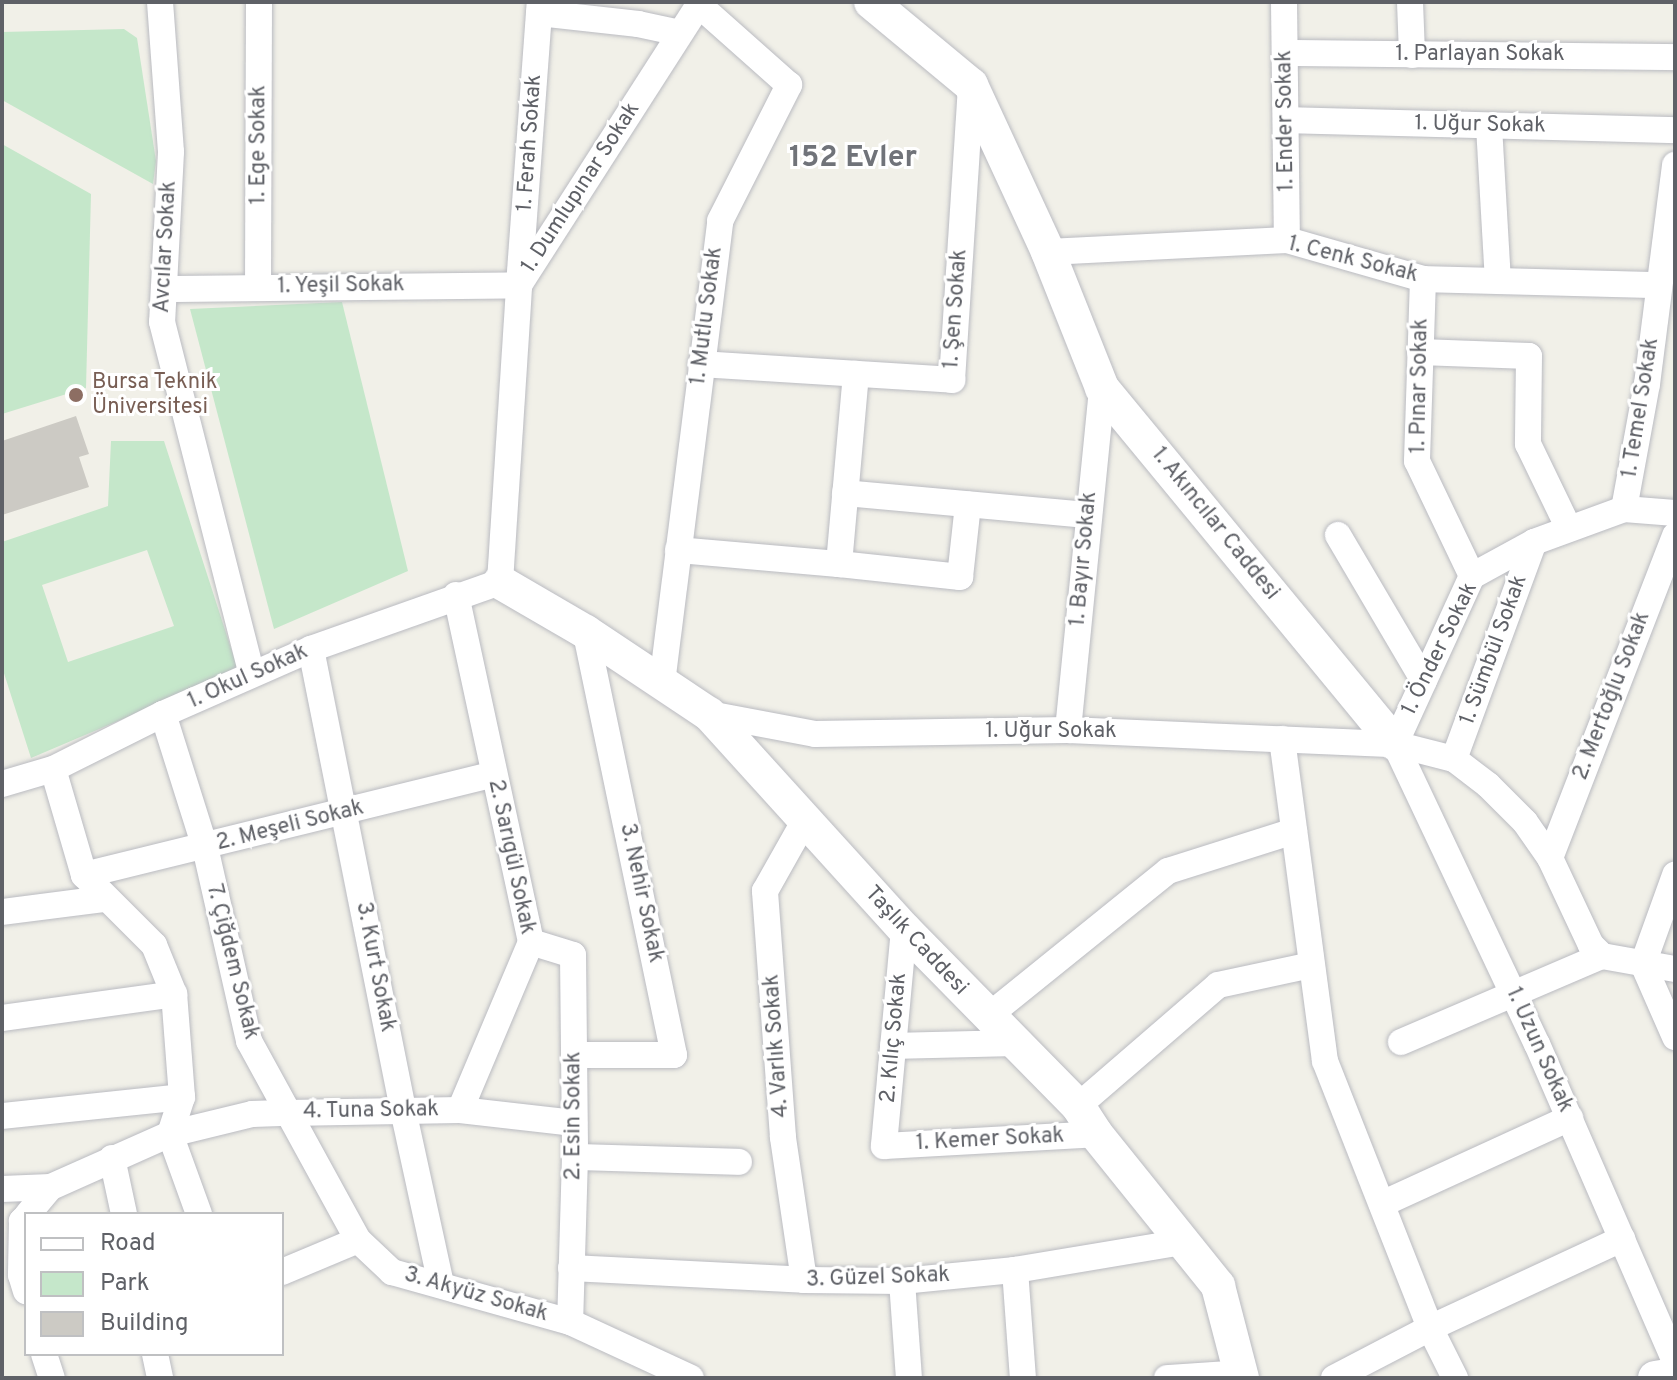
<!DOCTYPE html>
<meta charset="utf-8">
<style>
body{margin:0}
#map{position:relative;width:1677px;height:1380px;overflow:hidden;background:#f1f0e8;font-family:Overpass,sans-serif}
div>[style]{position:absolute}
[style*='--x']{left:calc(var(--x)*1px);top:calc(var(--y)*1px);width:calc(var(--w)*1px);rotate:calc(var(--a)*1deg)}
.green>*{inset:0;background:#c5e7ca}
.building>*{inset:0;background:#cccac4}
.roads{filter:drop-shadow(0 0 2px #babbc1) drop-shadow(0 0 2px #babbc1)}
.minor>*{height:26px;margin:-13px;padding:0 13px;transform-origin:13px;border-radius:13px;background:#fff}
.tertiary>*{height:34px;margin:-17px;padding:0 17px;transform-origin:17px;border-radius:17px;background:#fff}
.dots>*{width:22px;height:22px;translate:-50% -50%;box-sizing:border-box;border:4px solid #fff;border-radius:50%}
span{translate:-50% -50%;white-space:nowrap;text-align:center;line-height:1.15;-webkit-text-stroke:6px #fff;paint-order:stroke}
.street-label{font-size:22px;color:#5f6167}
.education-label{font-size:22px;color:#785e54}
.left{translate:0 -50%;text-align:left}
.district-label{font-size:30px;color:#707379;font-weight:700}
.frame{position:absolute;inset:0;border:4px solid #5f6167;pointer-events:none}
.legend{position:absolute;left:24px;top:1212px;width:260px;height:144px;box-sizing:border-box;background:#fff;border:2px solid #bfc0c2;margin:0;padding:10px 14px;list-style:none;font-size:24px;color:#5f6167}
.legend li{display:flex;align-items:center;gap:16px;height:40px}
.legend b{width:40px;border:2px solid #bfc0c2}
</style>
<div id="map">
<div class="green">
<i style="clip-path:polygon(124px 29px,137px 38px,156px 161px,153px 184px,2px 100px,2px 32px)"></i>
<i style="clip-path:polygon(2px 144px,91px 194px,86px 388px,2px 414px)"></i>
<i style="clip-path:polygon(342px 302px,408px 571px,274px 629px,190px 309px)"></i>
<i style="clip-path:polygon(evenodd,111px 441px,164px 441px,238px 670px,31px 758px,2px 667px,2px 542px,108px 506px,111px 441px,147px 550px,174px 626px,68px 662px,42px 585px,147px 550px)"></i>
</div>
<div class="building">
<i style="clip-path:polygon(76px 416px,89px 454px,79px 457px,89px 487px,2px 515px,2px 441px)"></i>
</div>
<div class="roads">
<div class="minor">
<i style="--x:160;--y:2;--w:150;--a:85.8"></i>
<i style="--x:171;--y:152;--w:170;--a:93"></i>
<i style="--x:162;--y:322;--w:363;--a:75.7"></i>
<i style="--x:1284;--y:2;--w:238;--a:89.3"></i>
<i style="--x:1410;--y:2;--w:53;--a:87.8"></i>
<i style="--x:539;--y:13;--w:100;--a:6.3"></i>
<i style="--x:638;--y:24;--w:43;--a:12.1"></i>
<i style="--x:1285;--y:53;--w:390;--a:0.6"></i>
<i style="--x:1286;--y:120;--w:389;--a:1.5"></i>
<i style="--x:1489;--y:126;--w:155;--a:86.7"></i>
<i style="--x:1048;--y:252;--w:239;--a:-2.9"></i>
<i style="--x:1287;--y:240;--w:141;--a:16"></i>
<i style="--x:1423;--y:279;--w:235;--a:1.5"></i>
<i style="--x:1423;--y:279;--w:182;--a:91.9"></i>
<i style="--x:1417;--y:461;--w:127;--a:64.4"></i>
<i style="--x:258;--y:287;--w:285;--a:-89.8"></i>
<i style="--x:164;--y:289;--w:355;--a:-0.6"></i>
<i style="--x:519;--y:285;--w:284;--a:-85.8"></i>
<i style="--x:1420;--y:352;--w:109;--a:2.1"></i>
<i style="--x:1529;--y:356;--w:88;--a:90.7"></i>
<i style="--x:1528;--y:444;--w:94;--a:64.2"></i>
<i style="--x:701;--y:364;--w:252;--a:3.6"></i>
<i style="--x:952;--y:380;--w:293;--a:-86.3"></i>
<i style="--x:845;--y:493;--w:244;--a:5.2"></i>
<i style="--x:1624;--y:509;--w:127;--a:-79.6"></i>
<i style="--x:1647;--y:384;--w:221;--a:-82.7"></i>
<i style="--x:1338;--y:535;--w:169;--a:59.5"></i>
<i style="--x:678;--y:550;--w:162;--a:5"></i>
<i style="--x:839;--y:564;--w:191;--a:-84.9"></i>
<i style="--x:839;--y:564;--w:122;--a:6.1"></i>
<i style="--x:960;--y:577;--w:73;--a:-83.7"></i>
<i style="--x:456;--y:595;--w:355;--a:77.8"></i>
<i style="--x:531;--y:942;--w:182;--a:112.9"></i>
<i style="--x:311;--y:649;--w:470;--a:78.7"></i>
<i style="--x:403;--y:1110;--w:179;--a:77.7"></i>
<i style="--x:662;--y:683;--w:466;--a:-82.8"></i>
<i style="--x:720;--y:221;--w:153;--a:-63.1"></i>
<i style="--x:789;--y:85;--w:120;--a:-138.4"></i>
<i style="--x:163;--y:714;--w:139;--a:72.5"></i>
<i style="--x:205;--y:847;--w:199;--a:77.2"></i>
<i style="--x:249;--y:1041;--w:227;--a:61.3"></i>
<i style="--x:358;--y:1240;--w:47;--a:43.3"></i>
<i style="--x:392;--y:1272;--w:185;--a:15.7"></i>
<i style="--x:570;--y:1322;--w:133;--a:24.8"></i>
<i style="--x:709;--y:714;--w:108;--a:10.7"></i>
<i style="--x:815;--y:734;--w:253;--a:-0.9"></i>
<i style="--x:1068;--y:730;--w:327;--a:2.5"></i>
<i style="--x:1395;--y:744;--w:61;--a:14.3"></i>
<i style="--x:1454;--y:759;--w:43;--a:37.4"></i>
<i style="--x:1488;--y:785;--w:52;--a:45"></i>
<i style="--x:1525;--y:822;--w:44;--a:55.2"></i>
<i style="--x:1550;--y:858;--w:96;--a:64.8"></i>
<i style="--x:1591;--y:945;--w:16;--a:45"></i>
<i style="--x:1602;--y:956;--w:74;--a:10.1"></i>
<i style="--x:1068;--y:730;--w:344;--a:-84.3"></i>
<i style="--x:1282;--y:739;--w:325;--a:82.4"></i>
<i style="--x:1325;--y:1061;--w:287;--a:68.5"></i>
<i style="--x:1430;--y:1328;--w:56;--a:63.4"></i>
<i style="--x:1395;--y:744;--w:332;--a:64.7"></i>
<i style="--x:1537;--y:1044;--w:346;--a:66.5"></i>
<i style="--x:1395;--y:744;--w:185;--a:-65.4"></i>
<i style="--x:1472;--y:576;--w:71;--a:-28.7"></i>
<i style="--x:1534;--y:542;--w:96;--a:-20.1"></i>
<i style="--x:1624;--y:509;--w:51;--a:4.5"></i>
<i style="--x:1454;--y:759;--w:231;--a:-69.8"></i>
<i style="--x:2;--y:784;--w:53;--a:-16.4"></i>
<i style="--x:53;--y:769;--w:123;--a:-26.6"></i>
<i style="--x:163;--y:714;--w:162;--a:-23.7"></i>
<i style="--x:311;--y:649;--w:201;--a:-19.5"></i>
<i style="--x:500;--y:582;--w:298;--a:-86.3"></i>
<i style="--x:519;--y:285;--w:336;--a:-57.3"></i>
<i style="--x:1550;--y:858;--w:346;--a:-68.8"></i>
<i style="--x:84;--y:875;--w:422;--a:-13.8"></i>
<i style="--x:2;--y:912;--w:103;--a:-7.3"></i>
<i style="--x:904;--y:929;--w:218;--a:95.3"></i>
<i style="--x:884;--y:1146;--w:212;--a:-3.2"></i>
<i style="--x:531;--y:942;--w:44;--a:17.2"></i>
<i style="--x:573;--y:955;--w:202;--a:89.4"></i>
<i style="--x:575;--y:1157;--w:165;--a:91.7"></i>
<i style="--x:1643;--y:964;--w:95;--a:-70.2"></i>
<i style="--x:1643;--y:964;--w:80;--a:66.3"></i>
<i style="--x:987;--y:1017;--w:233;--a:-38.9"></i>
<i style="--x:1168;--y:871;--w:132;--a:-17.6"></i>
<i style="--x:2;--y:1018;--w:174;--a:-7.9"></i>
<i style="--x:1401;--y:1042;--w:219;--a:-23.2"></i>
<i style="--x:893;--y:1046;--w:121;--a:-1.4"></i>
<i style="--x:574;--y:1055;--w:100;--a:0"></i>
<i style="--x:674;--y:1055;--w:432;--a:-101.8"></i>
<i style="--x:1078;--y:1106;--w:185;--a:-40.8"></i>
<i style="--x:1218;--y:985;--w:95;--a:-12.1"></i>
<i style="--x:2;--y:1116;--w:181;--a:-6"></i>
<i style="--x:575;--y:1157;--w:164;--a:1.7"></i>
<i style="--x:112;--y:1158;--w:57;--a:77.9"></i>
<i style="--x:2;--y:1189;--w:49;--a:-2.3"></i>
<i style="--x:1382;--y:1204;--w:207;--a:-24.6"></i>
<i style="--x:28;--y:1214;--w:35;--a:-50"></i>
<i style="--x:51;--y:1187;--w:130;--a:-24"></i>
<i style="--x:170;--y:1134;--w:39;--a:-72"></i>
<i style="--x:182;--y:1097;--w:103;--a:-94.4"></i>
<i style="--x:174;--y:994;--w:53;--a:-112.2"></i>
<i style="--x:154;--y:945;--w:99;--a:-135"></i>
<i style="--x:84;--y:875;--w:110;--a:-106.3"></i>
<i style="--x:199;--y:1214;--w:85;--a:-109.9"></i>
<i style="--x:170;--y:1134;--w:84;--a:-13.7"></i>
<i style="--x:252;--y:1114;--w:36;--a:-2"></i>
<i style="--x:288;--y:1113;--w:172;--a:-1"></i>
<i style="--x:460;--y:1110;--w:115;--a:6.5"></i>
<i style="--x:26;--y:1217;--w:6;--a:135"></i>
<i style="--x:22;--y:1221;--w:54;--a:91.1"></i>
<i style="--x:21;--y:1275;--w:17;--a:73"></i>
<i style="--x:571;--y:1268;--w:233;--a:2.9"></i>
<i style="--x:804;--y:1280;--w:98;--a:0.6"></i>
<i style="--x:902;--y:1281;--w:114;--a:-5.6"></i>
<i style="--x:1015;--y:1270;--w:169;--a:-9.5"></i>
<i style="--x:1015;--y:1270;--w:108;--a:85.8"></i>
<i style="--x:282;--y:1272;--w:82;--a:-22.8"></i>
<i style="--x:804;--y:1280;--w:145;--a:-98.4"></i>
<i style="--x:783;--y:1137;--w:247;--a:-94.2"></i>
<i style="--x:765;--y:891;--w:81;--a:-60.6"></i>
<i style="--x:902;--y:1281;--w:97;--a:85.9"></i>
<i style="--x:44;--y:1354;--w:25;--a:72"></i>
<i style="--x:155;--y:1354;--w:25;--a:78"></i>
<i style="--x:1167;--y:1378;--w:75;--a:-3.8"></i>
<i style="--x:1334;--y:1378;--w:108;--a:-27.5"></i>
<i style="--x:1430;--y:1328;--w:212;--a:-24.9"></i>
</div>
<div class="tertiary">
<i style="--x:871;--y:2;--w:130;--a:39.7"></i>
<i style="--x:971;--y:85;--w:184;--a:65.2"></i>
<i style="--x:1048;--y:252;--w:146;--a:68.3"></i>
<i style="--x:1102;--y:388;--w:461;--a:50.5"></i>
<i style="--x:500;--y:582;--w:99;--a:30.2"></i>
<i style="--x:586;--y:632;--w:148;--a:33.7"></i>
<i style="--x:709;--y:714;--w:290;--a:47.8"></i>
<i style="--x:904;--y:929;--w:248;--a:45.5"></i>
<i style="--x:1078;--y:1106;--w:33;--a:57"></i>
<i style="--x:1096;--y:1134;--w:195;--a:51.2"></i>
<i style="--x:1218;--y:1286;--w:95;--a:75.4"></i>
<i style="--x:1655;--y:1378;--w:20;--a:-9"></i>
</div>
</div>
<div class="dots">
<i style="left:76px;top:395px;background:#8d6e63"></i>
</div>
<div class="street-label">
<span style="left:1480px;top:55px">1. Parlayan Sokak</span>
<span style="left:1286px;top:121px;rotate:-91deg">1. Ender Sokak</span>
<span style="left:1480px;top:125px;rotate:1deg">1. Uğur Sokak</span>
<span style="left:530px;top:143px;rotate:-86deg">1. Ferah Sokak</span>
<span style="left:259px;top:145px;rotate:-90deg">1. Ege Sokak</span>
<span style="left:581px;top:188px;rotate:-57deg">1. Dumlupınar Sokak</span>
<span style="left:166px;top:247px;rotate:-87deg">Avcılar Sokak</span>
<span style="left:1353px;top:260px;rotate:14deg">1. Cenk Sokak</span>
<span style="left:341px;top:286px;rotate:-1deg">1. Yeşil Sokak</span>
<span style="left:956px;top:309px;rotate:-86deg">1. Şen Sokak</span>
<span style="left:707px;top:316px;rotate:-83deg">1. Mutlu Sokak</span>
<span style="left:1420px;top:386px;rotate:-89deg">1. Pınar Sokak</span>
<span style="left:1641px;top:408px;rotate:-81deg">1. Temel Sokak</span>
<span style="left:1215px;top:524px;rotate:51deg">1. Akıncılar Caddesi</span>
<span style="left:1084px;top:559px;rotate:-85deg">1. Bayır Sokak</span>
<span style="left:1440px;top:649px;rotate:-64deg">1. Önder Sokak</span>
<span style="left:1494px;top:650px;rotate:-70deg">1. Sümbül Sokak</span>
<span style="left:248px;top:677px;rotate:-24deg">1. Okul Sokak</span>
<span style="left:1612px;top:696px;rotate:-69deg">2. Mertoğlu Sokak</span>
<span style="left:1051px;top:732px">1. Uğur Sokak</span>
<span style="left:290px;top:826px;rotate:-14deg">2. Meşeli Sokak</span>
<span style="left:511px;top:857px;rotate:78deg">2. Sarıgül Sokak</span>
<span style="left:641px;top:893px;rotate:78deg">3. Nehir Sokak</span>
<span style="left:916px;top:941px;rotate:47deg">Taşlık Caddesi</span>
<span style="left:232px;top:962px;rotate:76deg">7. Çiğdem Sokak</span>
<span style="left:375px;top:967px;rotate:79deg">3. Kurt Sokak</span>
<span style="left:894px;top:1038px;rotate:-85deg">2. Kılıç Sokak</span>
<span style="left:777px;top:1046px;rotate:-94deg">4. Varlık Sokak</span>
<span style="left:1539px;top:1050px;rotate:66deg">1. Uzun Sokak</span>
<span style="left:371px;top:1111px;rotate:-1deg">4. Tuna Sokak</span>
<span style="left:574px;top:1116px;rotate:-90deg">2. Esin Sokak</span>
<span style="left:990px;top:1140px;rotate:-3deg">1. Kemer Sokak</span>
<span style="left:878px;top:1278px;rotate:-2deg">3. Güzel Sokak</span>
<span style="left:476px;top:1295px;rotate:16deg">3. Akyüz Sokak</span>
</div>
<div class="education-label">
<span class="left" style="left:92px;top:395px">Bursa Teknik<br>Üniversitesi</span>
</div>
<div class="district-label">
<span style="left:853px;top:159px">152 Evler</span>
</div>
<div class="frame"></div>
<ul class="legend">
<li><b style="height:10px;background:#fff"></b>Road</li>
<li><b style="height:22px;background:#c5e7ca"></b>Park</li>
<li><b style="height:22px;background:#cccac4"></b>Building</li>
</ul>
</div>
